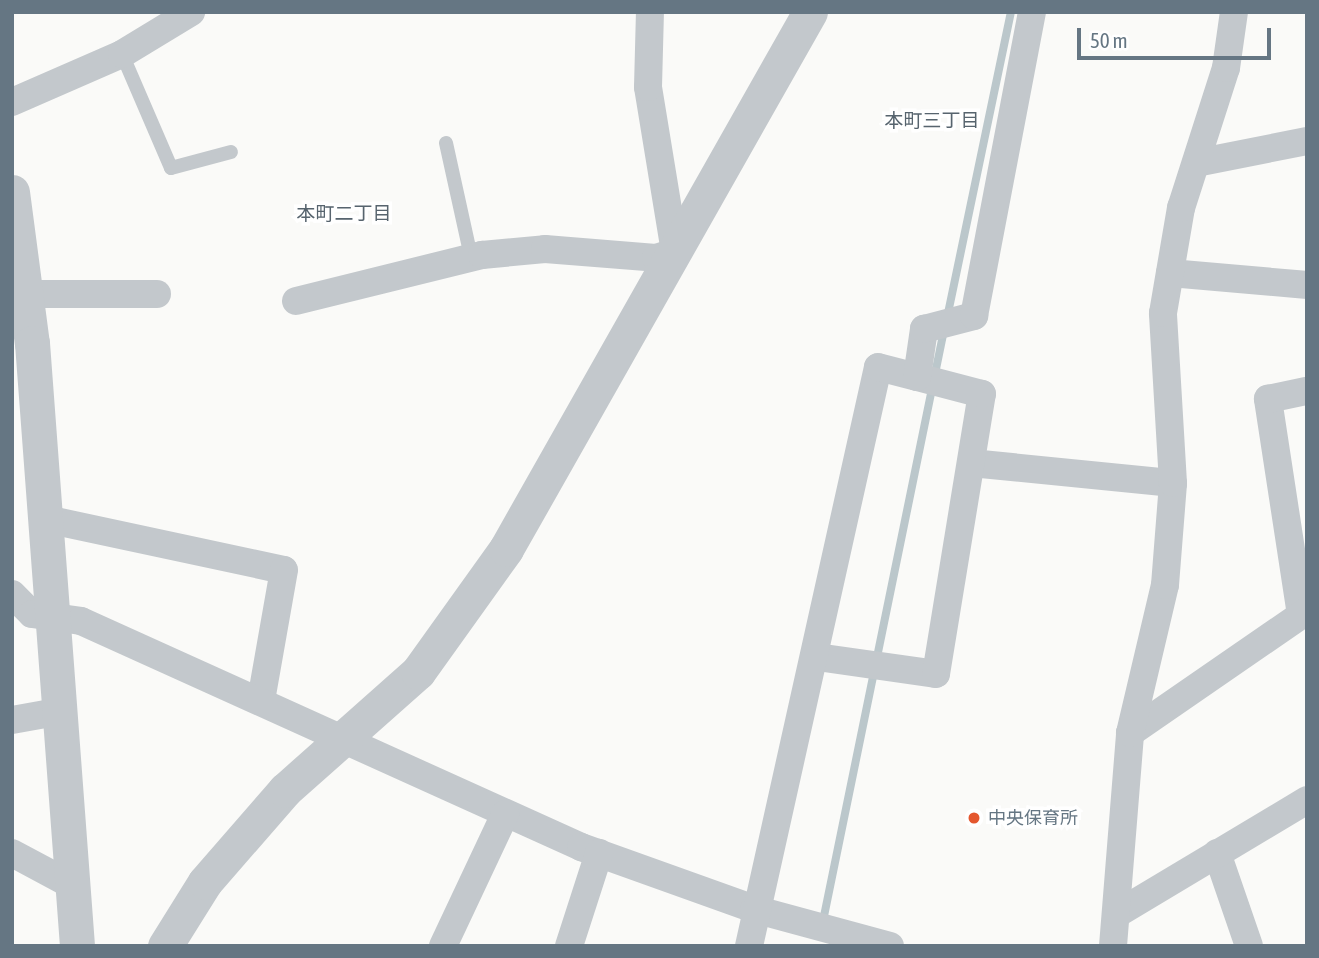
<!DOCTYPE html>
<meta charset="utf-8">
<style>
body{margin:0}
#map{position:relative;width:1319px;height:958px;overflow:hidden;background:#fafaf8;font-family:"Asap Condensed","Noto Sans JP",sans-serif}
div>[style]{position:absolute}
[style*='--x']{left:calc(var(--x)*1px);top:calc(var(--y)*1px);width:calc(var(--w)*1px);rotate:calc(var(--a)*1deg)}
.stream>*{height:8px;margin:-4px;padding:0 4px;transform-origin:4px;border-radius:4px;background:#bbc7cb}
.service>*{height:14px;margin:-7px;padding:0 7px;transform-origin:7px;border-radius:7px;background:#c3c8cc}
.minor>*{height:28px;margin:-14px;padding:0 14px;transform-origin:14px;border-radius:14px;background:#c3c8cc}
.tertiary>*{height:35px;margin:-17.5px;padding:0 17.5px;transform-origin:17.5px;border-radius:17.5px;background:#c3c8cc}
.dots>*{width:19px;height:19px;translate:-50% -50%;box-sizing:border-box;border:4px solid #fff;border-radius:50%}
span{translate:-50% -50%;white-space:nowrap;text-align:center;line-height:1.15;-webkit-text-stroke:7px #fff;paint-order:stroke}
.poi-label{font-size:18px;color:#657683}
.left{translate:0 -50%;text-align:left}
.neighbourhood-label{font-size:19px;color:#57646e}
.frame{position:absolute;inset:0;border:14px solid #657683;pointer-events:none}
.scale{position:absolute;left:1077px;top:28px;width:194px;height:32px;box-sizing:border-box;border:4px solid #657683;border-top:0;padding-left:9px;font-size:21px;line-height:24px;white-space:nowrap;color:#657683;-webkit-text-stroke:5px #fff;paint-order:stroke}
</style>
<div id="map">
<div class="stream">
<i style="--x:947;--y:318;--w:313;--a:-78.2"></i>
<i style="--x:823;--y:921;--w:603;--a:-78.43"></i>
</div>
<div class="service">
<i style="--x:122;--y:54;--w:124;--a:66.7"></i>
<i style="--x:171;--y:168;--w:62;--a:-14.9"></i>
<i style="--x:446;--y:143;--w:117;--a:77.6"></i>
</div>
<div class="minor">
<i style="--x:12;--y:102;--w:120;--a:-23.6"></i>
<i style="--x:122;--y:54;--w:81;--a:-31.3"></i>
<i style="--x:1196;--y:163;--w:113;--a:-11.2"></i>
<i style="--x:1170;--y:273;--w:138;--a:5"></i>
<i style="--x:27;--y:294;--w:130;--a:0"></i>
<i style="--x:296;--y:301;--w:192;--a:-13.9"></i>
<i style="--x:482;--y:255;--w:63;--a:-5.4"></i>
<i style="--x:545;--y:249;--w:111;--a:4.6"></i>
<i style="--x:656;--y:258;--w:20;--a:-18"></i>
<i style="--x:675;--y:252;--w:167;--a:-99.3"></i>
<i style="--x:648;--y:87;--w:75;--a:-88.5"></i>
<i style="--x:971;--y:463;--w:203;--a:5.7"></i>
<i style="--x:46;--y:519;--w:243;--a:12.1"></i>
<i style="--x:284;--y:570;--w:132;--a:100"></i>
<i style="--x:12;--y:594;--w:28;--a:45"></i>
<i style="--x:32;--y:614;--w:49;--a:8.1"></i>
<i style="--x:81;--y:621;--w:549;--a:24.32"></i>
<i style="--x:581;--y:847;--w:184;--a:19.7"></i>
<i style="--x:754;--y:909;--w:141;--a:15.2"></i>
<i style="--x:1301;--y:615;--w:219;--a:-98.7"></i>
<i style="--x:1268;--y:399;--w:40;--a:-12"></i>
<i style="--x:817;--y:657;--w:120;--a:8.1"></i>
<i style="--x:936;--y:674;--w:284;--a:-80.7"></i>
<i style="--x:982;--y:394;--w:67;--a:-165.3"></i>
<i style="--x:12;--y:720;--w:51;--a:-10.2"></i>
<i style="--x:1130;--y:733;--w:215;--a:-34.6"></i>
<i style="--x:12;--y:853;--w:66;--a:28.1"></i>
<i style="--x:1217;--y:853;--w:98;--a:71"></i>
<i style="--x:1120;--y:912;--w:218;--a:-30.9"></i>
<i style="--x:443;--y:946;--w:146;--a:-64.8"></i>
<i style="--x:569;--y:946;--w:98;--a:-72.1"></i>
<i style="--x:749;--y:946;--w:593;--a:-77.44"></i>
<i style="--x:878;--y:367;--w:40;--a:14.4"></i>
<i style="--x:917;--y:377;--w:49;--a:-81.7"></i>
<i style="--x:924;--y:329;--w:52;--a:-14.6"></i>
<i style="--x:974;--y:316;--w:309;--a:-79.2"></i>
<i style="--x:1113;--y:946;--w:214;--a:-85.4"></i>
<i style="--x:1130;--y:733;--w:152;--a:-76.7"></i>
<i style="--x:1165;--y:585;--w:102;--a:-85.5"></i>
<i style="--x:1173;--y:483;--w:170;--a:-93.4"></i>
<i style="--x:1163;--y:313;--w:107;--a:-80.3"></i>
<i style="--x:1181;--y:208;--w:147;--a:-72.2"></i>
<i style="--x:1226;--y:68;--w:57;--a:-81.9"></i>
</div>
<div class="tertiary">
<i style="--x:12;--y:192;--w:152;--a:82.5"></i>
<i style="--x:32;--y:343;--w:605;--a:85.73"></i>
<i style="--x:165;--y:946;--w:75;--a:-58"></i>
<i style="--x:205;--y:882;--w:122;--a:-49"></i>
<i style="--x:285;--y:790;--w:178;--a:-41.6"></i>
<i style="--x:418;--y:672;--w:151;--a:-54.4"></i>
<i style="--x:506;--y:549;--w:617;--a:-60.49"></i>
</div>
<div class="dots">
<i style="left:974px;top:818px;background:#e4572e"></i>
</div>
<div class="poi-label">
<span class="left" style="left:988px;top:818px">中央保育所</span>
</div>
<div class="neighbourhood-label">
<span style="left:932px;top:121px">本町三丁目</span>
<span style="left:344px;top:214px">本町二丁目</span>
</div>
<div class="frame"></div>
<div class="scale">50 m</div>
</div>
